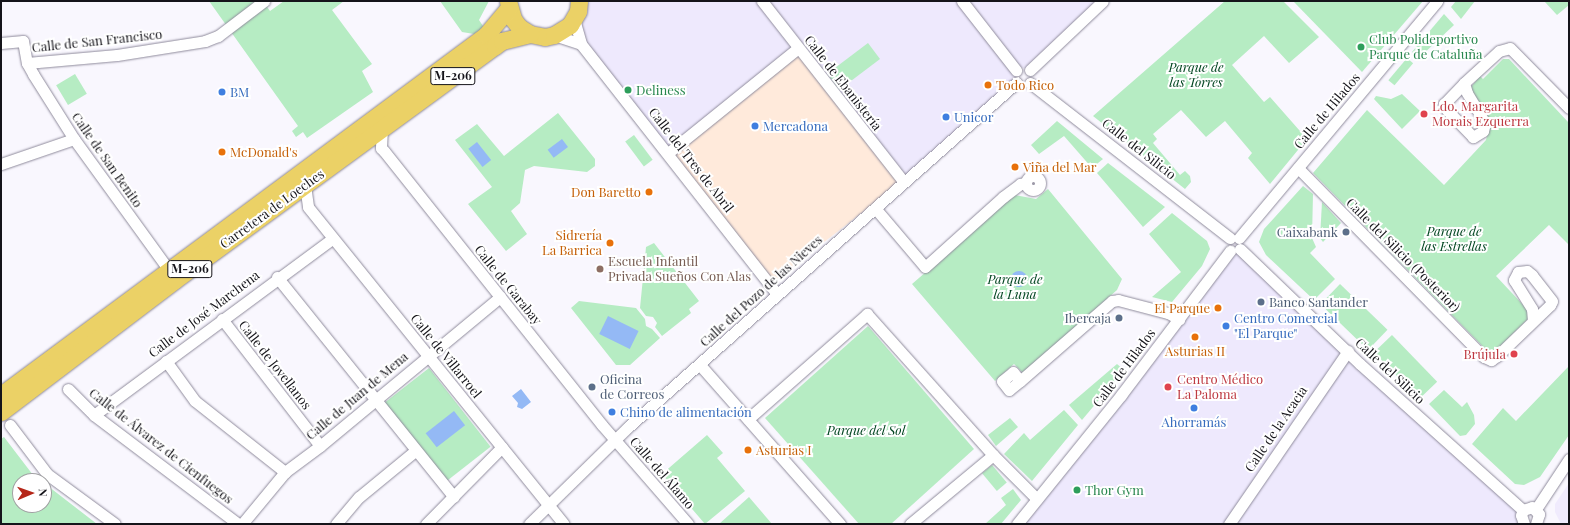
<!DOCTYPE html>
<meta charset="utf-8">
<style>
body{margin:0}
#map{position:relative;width:1570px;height:525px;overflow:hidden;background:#f9f7fe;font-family:"Playfair Display",serif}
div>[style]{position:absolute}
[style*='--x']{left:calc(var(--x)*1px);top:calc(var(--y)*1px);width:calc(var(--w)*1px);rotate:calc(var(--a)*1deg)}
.commercial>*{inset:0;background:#ffeadb;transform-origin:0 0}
.built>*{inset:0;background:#eee9fd}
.education>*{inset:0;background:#f0ebfd}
.green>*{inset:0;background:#b6ecc3;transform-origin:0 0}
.water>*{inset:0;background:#94b9f5;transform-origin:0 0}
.round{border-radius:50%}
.roads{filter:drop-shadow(0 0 1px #8f8b9c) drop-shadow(0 0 1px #8f8b9c)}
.street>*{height:11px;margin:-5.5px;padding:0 5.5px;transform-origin:5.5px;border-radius:5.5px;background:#fff}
.street>.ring{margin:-5.5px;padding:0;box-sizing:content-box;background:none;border:11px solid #fff;border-radius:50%}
.primary>*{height:17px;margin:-8.5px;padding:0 8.5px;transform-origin:8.5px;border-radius:8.5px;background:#ebd166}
.dots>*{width:11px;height:11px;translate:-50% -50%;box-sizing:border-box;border:2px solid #fff;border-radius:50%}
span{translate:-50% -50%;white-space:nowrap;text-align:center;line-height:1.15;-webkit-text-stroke:4px #fff;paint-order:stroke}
.shield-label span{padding:1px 3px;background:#fff;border:1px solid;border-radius:3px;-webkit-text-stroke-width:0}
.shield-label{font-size:12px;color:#15141a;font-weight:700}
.leisure-label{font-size:13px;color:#27864d}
.left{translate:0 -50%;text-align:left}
.street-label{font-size:13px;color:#15141a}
.park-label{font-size:13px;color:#004520;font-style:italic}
.food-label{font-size:13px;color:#c56008}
.right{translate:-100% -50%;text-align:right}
.shop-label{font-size:13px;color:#366cbe}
.health-label{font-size:13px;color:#be3a42}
.service-label{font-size:13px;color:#4e5e75}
.education-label{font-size:13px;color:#785e54}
.frame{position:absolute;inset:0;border:2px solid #15141a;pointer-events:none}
.north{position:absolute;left:12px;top:473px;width:40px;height:40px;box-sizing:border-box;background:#fff;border:1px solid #a1a1a3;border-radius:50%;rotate:88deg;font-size:11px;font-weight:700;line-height:16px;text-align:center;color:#15141a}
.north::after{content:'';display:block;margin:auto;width:14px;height:18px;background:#b52719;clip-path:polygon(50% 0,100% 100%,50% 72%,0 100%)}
</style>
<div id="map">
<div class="commercial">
<i style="left:798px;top:48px;width:169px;height:167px;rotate:52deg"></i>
</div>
<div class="built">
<i style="clip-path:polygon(579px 1px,1103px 1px,1030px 70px,1020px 67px,1014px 73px,1016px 83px,903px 181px,798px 49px,668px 153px,581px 44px)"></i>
<i style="clip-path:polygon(1233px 252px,1237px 252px,1523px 510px,1524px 524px,1017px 524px)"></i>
</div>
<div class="education">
<i style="clip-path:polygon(1569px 483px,1569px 524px,1561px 524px,1555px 512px,1555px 504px)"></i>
</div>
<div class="green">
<i style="clip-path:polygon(209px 1px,263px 1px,270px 11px,284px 1px,344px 1px,332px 10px,372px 64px,362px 71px,373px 92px,307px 138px,303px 132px,296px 137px,292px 131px,298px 126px)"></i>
<i style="clip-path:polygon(440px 1px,489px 1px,479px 20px,485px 29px,474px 34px,462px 32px)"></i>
<i style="clip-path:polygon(1225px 1px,1283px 1px,1319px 37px,1289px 63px,1264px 36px,1232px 65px,1264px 102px,1270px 97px,1307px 139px,1270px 184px,1248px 158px,1252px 153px,1225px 121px,1206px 137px,1181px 110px,1153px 134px,1157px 139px,1153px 143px,1180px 175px,1185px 171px,1190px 176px,1191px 182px,1185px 189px,1093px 116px)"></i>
<i style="clip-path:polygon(1293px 1px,1423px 1px,1362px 72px)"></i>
<i style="clip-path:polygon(1456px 1px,1475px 1px,1461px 19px,1451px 7px)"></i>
<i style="clip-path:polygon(1544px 1px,1569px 1px,1569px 5px,1557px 15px)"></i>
<i style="clip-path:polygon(1444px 14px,1454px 25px,1418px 59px,1412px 52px)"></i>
<i style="left:868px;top:43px;width:20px;height:51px;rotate:53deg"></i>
<i style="left:1407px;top:58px;width:8px;height:29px;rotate:40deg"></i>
<i style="clip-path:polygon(1503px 59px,1509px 59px,1569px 123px,1569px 245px,1549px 225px,1496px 276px,1528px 310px,1530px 317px,1491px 355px,1313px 173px,1367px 110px,1444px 185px,1486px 140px,1490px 123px,1473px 97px,1471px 87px,1480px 76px,1483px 79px)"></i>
<i style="left:75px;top:74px;width:23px;height:22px;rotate:59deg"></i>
<i style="clip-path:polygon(1402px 94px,1420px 111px,1402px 129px,1374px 99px,1376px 96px,1391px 99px)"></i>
<i style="clip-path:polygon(558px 113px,595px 159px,595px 166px,587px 172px,534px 166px,525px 170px,520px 203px,511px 211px,527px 234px,506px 251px,468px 204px,492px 187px,455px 140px,477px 124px,504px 156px)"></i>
<i style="clip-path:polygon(1057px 121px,1103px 159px,1092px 168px,1064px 136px,1039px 154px,1031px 145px)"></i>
<i style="left:634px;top:135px;width:31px;height:11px;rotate:53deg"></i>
<i style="clip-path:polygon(1108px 163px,1165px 207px,1143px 227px,1097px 173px)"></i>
<i style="clip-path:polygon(1303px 186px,1313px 194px,1312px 238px,1316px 247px,1310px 253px,1335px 279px,1314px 300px,1266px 255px,1259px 242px,1264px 229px)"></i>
<i style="clip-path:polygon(1048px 189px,1122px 279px,1117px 290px,1023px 373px,1014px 364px,995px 381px,912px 284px,1015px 195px,1036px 199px)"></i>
<i style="clip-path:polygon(1322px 202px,1341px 223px,1323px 242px,1320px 238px)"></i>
<i style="clip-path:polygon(1172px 213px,1207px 241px,1210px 249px,1202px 266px,1172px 302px,1152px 297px,1181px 272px,1149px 234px)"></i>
<i style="clip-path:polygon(654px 243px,699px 301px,689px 309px,691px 313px,662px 336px,655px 327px,657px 323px,653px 317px,646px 316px,640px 308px,646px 247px)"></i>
<i style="left:1340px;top:284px;width:66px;height:28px;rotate:44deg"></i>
<i style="clip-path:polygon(579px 301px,636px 308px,645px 319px,646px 326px,652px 329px,660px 338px,630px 365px,616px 365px,571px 308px)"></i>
<i style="clip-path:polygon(868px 326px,974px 449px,891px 524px,859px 524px,765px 418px)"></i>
<i style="left:1392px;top:335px;width:65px;height:25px;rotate:46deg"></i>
<i style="clip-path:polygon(1117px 364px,1124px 370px,1082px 420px,1069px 405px)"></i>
<i style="clip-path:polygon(1569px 366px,1569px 435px,1540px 477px,1524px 485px,1515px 484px,1472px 444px,1503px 408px,1516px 421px)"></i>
<i style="left:429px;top:368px;width:100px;height:56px;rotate:52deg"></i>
<i style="clip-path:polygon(1444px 390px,1462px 407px,1467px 402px,1474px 415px,1475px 424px,1466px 435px,1460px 436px,1429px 404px)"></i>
<i style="clip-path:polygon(1064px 410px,1078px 425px,1032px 481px,1004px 454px,1024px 433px,1030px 440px)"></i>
<i style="clip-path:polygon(1010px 418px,1018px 427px,996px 446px,988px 435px)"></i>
<i style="clip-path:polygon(707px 435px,723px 453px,717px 458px,745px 491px,705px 524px,662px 474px)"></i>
<i style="clip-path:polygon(4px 437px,33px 475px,42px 481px,20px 481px,20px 505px,44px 505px,44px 483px,97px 524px,1px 524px,1px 439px)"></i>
<i style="left:992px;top:465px;width:23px;height:13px;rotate:50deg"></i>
<i style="clip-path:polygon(1013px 489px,1021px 500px,1001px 524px,985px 524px,1006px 505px,1001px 498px)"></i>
<i style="clip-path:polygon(749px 497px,772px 524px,719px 524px)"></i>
</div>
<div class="water">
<i style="left:562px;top:139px;width:10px;height:18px;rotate:53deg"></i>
<i style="left:477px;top:142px;width:23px;height:11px;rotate:52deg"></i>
<i class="round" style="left:1011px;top:271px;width:16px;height:16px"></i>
<i style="left:608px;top:316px;width:34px;height:20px;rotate:26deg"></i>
<i style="clip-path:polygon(521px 389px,531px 402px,522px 409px,517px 407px,518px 403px,512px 396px)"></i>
<i style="left:454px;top:411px;width:18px;height:36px;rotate:52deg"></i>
</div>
<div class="roads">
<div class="street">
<i style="--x:762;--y:1;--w:229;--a:51.9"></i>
<i style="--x:962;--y:1;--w:88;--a:52"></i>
<i style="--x:574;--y:19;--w:26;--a:74"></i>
<i style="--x:581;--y:44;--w:318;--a:51.9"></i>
<i style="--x:554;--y:35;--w:28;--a:18"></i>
<i style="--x:1;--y:43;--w:22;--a:-5"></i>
<i style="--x:23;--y:41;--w:22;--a:80"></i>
<i style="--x:27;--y:63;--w:13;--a:61"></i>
<i style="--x:33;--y:74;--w:77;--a:57.8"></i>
<i style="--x:74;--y:139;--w:160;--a:54.1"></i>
<i style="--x:27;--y:63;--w:90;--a:-5.1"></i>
<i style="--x:117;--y:55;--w:89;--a:-9"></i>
<i style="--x:205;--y:41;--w:14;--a:-21"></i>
<i style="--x:218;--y:36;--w:58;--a:-37.3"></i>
<i style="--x:1030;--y:70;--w:100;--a:-43.4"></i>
<i style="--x:1030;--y:83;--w:253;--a:37.8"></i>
<i style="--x:1464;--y:83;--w:47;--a:-42.4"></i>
<i style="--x:1499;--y:51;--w:11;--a:-15"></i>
<i style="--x:1510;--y:48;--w:84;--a:45.5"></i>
<i style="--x:1464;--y:83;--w:10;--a:73"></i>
<i style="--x:1467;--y:93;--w:35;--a:59"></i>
<i style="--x:1485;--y:123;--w:8;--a:104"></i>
<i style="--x:1483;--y:131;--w:12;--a:149"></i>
<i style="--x:1473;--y:137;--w:37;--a:-134"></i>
<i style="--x:1447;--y:110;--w:7;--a:-117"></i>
<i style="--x:1444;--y:104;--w:29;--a:-46"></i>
<i style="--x:382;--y:128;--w:20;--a:93"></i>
<i style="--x:381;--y:148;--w:4;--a:45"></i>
<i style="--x:384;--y:151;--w:350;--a:51.5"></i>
<i style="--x:602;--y:425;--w:131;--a:49"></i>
<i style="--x:668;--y:153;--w:167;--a:-38.9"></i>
<i style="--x:1;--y:164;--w:77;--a:-18.9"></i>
<i style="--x:1298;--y:168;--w:265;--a:45.5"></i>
<i style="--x:1484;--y:357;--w:8;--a:23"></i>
<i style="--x:1491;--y:360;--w:7;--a:-34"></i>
<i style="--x:1497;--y:356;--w:74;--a:-43.9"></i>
<i style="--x:1550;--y:305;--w:4;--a:-63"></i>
<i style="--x:1552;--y:301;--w:33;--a:-128"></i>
<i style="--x:1532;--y:275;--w:6;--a:-141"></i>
<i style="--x:1527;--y:271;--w:9;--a:174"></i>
<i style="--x:1518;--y:272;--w:9;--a:117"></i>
<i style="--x:1514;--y:280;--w:34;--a:58"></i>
<i style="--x:1532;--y:309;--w:11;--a:85"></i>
<i class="ring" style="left:1026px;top:176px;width:3px;height:3px"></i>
<i style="--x:305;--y:185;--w:22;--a:82"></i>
<i style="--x:308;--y:207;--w:407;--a:51.1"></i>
<i style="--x:875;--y:208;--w:77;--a:49.7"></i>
<i style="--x:925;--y:267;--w:105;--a:-41.9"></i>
<i style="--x:1003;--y:197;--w:21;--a:-37"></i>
<i style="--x:1020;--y:184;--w:5;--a:-11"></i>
<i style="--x:1239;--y:238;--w:309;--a:-50.1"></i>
<i style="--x:1240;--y:249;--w:166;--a:43.8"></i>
<i style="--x:1360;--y:364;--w:219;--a:41.9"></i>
<i style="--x:277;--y:277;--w:282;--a:51.2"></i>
<i style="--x:222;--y:319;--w:160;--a:52.3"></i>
<i style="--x:166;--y:361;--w:49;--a:54.1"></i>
<i style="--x:195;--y:401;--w:115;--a:38.3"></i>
<i style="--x:700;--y:365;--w:212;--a:48.6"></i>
<i style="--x:1013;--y:372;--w:11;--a:52"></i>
<i style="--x:1020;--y:381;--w:14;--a:141"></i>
<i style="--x:1009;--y:390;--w:11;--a:-128"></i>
<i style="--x:1002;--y:381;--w:14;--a:-39"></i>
<i style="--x:1020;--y:381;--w:122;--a:-41"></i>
<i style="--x:1112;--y:301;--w:6;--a:-9"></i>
<i style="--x:1118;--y:300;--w:52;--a:14.6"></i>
<i style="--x:1168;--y:313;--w:13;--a:29"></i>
<i style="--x:68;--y:389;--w:37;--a:45"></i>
<i style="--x:94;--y:415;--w:181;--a:37.1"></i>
<i style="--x:94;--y:415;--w:297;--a:-36.5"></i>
<i style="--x:748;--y:419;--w:159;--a:-41.4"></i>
<i style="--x:867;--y:314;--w:189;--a:48.2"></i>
<i style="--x:993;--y:455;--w:62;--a:45"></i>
<i style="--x:10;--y:425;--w:61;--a:52.9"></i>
<i style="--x:47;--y:474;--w:84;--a:36.3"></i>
<i style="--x:1536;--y:509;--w:60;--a:-56.6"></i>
<i style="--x:242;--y:524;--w:67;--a:-50.4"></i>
<i style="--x:285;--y:472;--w:44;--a:-36.6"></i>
<i style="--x:320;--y:446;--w:234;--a:-39.6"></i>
<i style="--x:336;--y:524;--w:35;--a:-50"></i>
<i style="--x:359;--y:497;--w:72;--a:-39.4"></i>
<i style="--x:426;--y:524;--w:108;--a:-45.4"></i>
<i style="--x:529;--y:524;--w:139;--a:-44.4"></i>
<i style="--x:628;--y:427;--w:519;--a:-41.56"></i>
<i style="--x:910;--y:524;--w:108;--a:-39.7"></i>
<i style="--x:1017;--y:524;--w:166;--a:-51.1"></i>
<i style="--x:1121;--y:395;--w:181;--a:-52.9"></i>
<i style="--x:1229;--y:524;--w:210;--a:-55.5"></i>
<i style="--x:1524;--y:524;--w:9;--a:-108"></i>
<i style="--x:1521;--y:515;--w:5;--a:-68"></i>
<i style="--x:1523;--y:510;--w:9;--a:-18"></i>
<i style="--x:1532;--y:507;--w:10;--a:45"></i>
<i style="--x:1539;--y:514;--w:10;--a:107"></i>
</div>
<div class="primary">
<i style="--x:508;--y:1;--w:19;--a:74"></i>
<i style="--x:513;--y:19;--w:10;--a:53"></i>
<i style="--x:519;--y:27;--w:13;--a:32"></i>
<i style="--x:530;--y:34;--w:15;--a:11"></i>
<i style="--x:545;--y:37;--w:9;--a:-13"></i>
<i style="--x:554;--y:35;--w:19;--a:-32"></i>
<i style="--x:570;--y:25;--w:16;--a:-60"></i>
<i style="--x:578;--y:11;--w:10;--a:-84"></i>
<i style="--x:1;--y:395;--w:604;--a:-36.59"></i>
<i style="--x:486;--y:35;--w:35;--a:-50"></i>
<i style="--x:1;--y:412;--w:218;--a:-37.2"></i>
<i style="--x:175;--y:280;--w:396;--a:-36.2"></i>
<i style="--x:495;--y:46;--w:9;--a:-36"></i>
<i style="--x:502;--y:41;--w:29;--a:-14"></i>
</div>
</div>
<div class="dots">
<i style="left:1361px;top:47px;background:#2e9e5b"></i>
<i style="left:988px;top:85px;background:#e8710a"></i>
<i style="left:628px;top:90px;background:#2e9e5b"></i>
<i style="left:222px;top:92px;background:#3f7fe0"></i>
<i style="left:1424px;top:114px;background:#e0444e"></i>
<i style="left:946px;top:117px;background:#3f7fe0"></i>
<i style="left:755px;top:126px;background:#3f7fe0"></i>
<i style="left:222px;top:152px;background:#e8710a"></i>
<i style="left:1015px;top:167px;background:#e8710a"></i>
<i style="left:649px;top:192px;background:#e8710a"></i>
<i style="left:1346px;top:232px;background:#5c6f8a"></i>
<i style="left:610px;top:243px;background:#e8710a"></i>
<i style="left:600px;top:269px;background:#8d6e63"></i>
<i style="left:1261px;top:302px;background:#5c6f8a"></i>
<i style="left:1218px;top:308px;background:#e8710a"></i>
<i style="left:1119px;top:318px;background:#5c6f8a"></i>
<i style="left:1226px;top:326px;background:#3f7fe0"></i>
<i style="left:1195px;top:337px;background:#e8710a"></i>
<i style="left:1514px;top:354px;background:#e0444e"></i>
<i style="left:592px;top:387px;background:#5c6f8a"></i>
<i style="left:1168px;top:387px;background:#e0444e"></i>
<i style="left:1194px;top:408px;background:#3f7fe0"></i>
<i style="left:612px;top:412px;background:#3f7fe0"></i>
<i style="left:748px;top:450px;background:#e8710a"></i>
<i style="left:1077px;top:490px;background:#2e9e5b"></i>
</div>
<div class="shield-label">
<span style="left:453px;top:76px">M-206</span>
<span style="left:190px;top:269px">M-206</span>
</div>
<div class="leisure-label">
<span class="left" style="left:1369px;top:47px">Club Polideportivo<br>Parque de Cataluña</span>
<span class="left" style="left:636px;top:90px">Deliness</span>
<span class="left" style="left:1085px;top:490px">Thor Gym</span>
</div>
<div class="street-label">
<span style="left:97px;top:41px;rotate:-6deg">Calle de San Francisco</span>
<span style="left:843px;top:83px;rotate:52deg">Calle de Ebanistería</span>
<span style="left:1327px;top:111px;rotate:-50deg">Calle de Hilados</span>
<span style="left:1139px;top:149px;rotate:38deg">Calle del Silicio</span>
<span style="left:107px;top:160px;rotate:55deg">Calle de San Benito</span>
<span style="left:691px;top:160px;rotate:52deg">Calle del Tres de Abril</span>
<span style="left:272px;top:209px;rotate:-36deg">Carretera de Loeches</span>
<span style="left:1403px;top:255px;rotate:45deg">Calle del Silicio (Posterior)</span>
<span style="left:508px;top:285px;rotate:51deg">Calle de Garabay</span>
<span style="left:761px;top:291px;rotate:-42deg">Calle del Pozo de las Nieves</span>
<span style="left:204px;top:314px;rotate:-37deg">Calle de José Marchena</span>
<span style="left:446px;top:356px;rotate:51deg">Calle de Villarroel</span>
<span style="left:275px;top:365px;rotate:52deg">Calle de Jovellanos</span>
<span style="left:1124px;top:368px;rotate:-53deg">Calle de Hilados</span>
<span style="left:1390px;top:371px;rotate:43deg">Calle del Silicio</span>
<span style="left:357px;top:396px;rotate:-40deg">Calle de Juan de Mena</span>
<span style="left:1276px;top:429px;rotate:-56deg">Calle de la Acacia</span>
<span style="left:161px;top:446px;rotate:38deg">Calle de Álvarez de Cienfuegos</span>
<span style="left:662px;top:473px;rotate:49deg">Calle del Álamo</span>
</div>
<div class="park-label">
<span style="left:1196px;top:75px">Parque de<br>las Torres</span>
<span style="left:1454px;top:239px">Parque de<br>las Estrellas</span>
<span style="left:1015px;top:287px">Parque de<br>la Luna</span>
<span style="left:866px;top:430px">Parque del Sol</span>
</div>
<div class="food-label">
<span class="left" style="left:996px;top:85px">Todo Rico</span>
<span class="left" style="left:230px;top:152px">McDonald's</span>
<span class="left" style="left:1023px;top:167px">Viña del Mar</span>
<span class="right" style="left:641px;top:192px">Don Baretto</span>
<span class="right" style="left:602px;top:243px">Sidrería<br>La Barrica</span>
<span class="right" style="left:1210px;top:308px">El Parque</span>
<span style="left:1195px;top:351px">Asturias II</span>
<span class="left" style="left:756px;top:450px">Asturias I</span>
</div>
<div class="shop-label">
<span class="left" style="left:230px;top:92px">BM</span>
<span class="left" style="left:954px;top:117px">Unicor</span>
<span class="left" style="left:763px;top:126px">Mercadona</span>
<span class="left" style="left:1234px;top:326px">Centro Comercial<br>"El Parque"</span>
<span class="left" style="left:620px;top:412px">Chino de alimentación</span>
<span style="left:1194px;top:422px">Ahorramás</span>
</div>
<div class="health-label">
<span class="left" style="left:1432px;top:114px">Ldo. Margarita<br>Morais Ezquerra</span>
<span class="right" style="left:1506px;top:354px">Brújula</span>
<span class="left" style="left:1177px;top:387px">Centro Médico<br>La Paloma</span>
</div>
<div class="service-label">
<span class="right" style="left:1338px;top:232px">Caixabank</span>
<span class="left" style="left:1269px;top:302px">Banco Santander</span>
<span class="right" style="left:1111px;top:318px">Ibercaja</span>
<span class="left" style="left:600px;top:387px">Oficina<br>de Correos</span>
</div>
<div class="education-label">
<span class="left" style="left:608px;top:269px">Escuela Infantil<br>Privada Sueños Con Alas</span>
</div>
<div class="frame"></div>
<div class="north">N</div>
</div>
